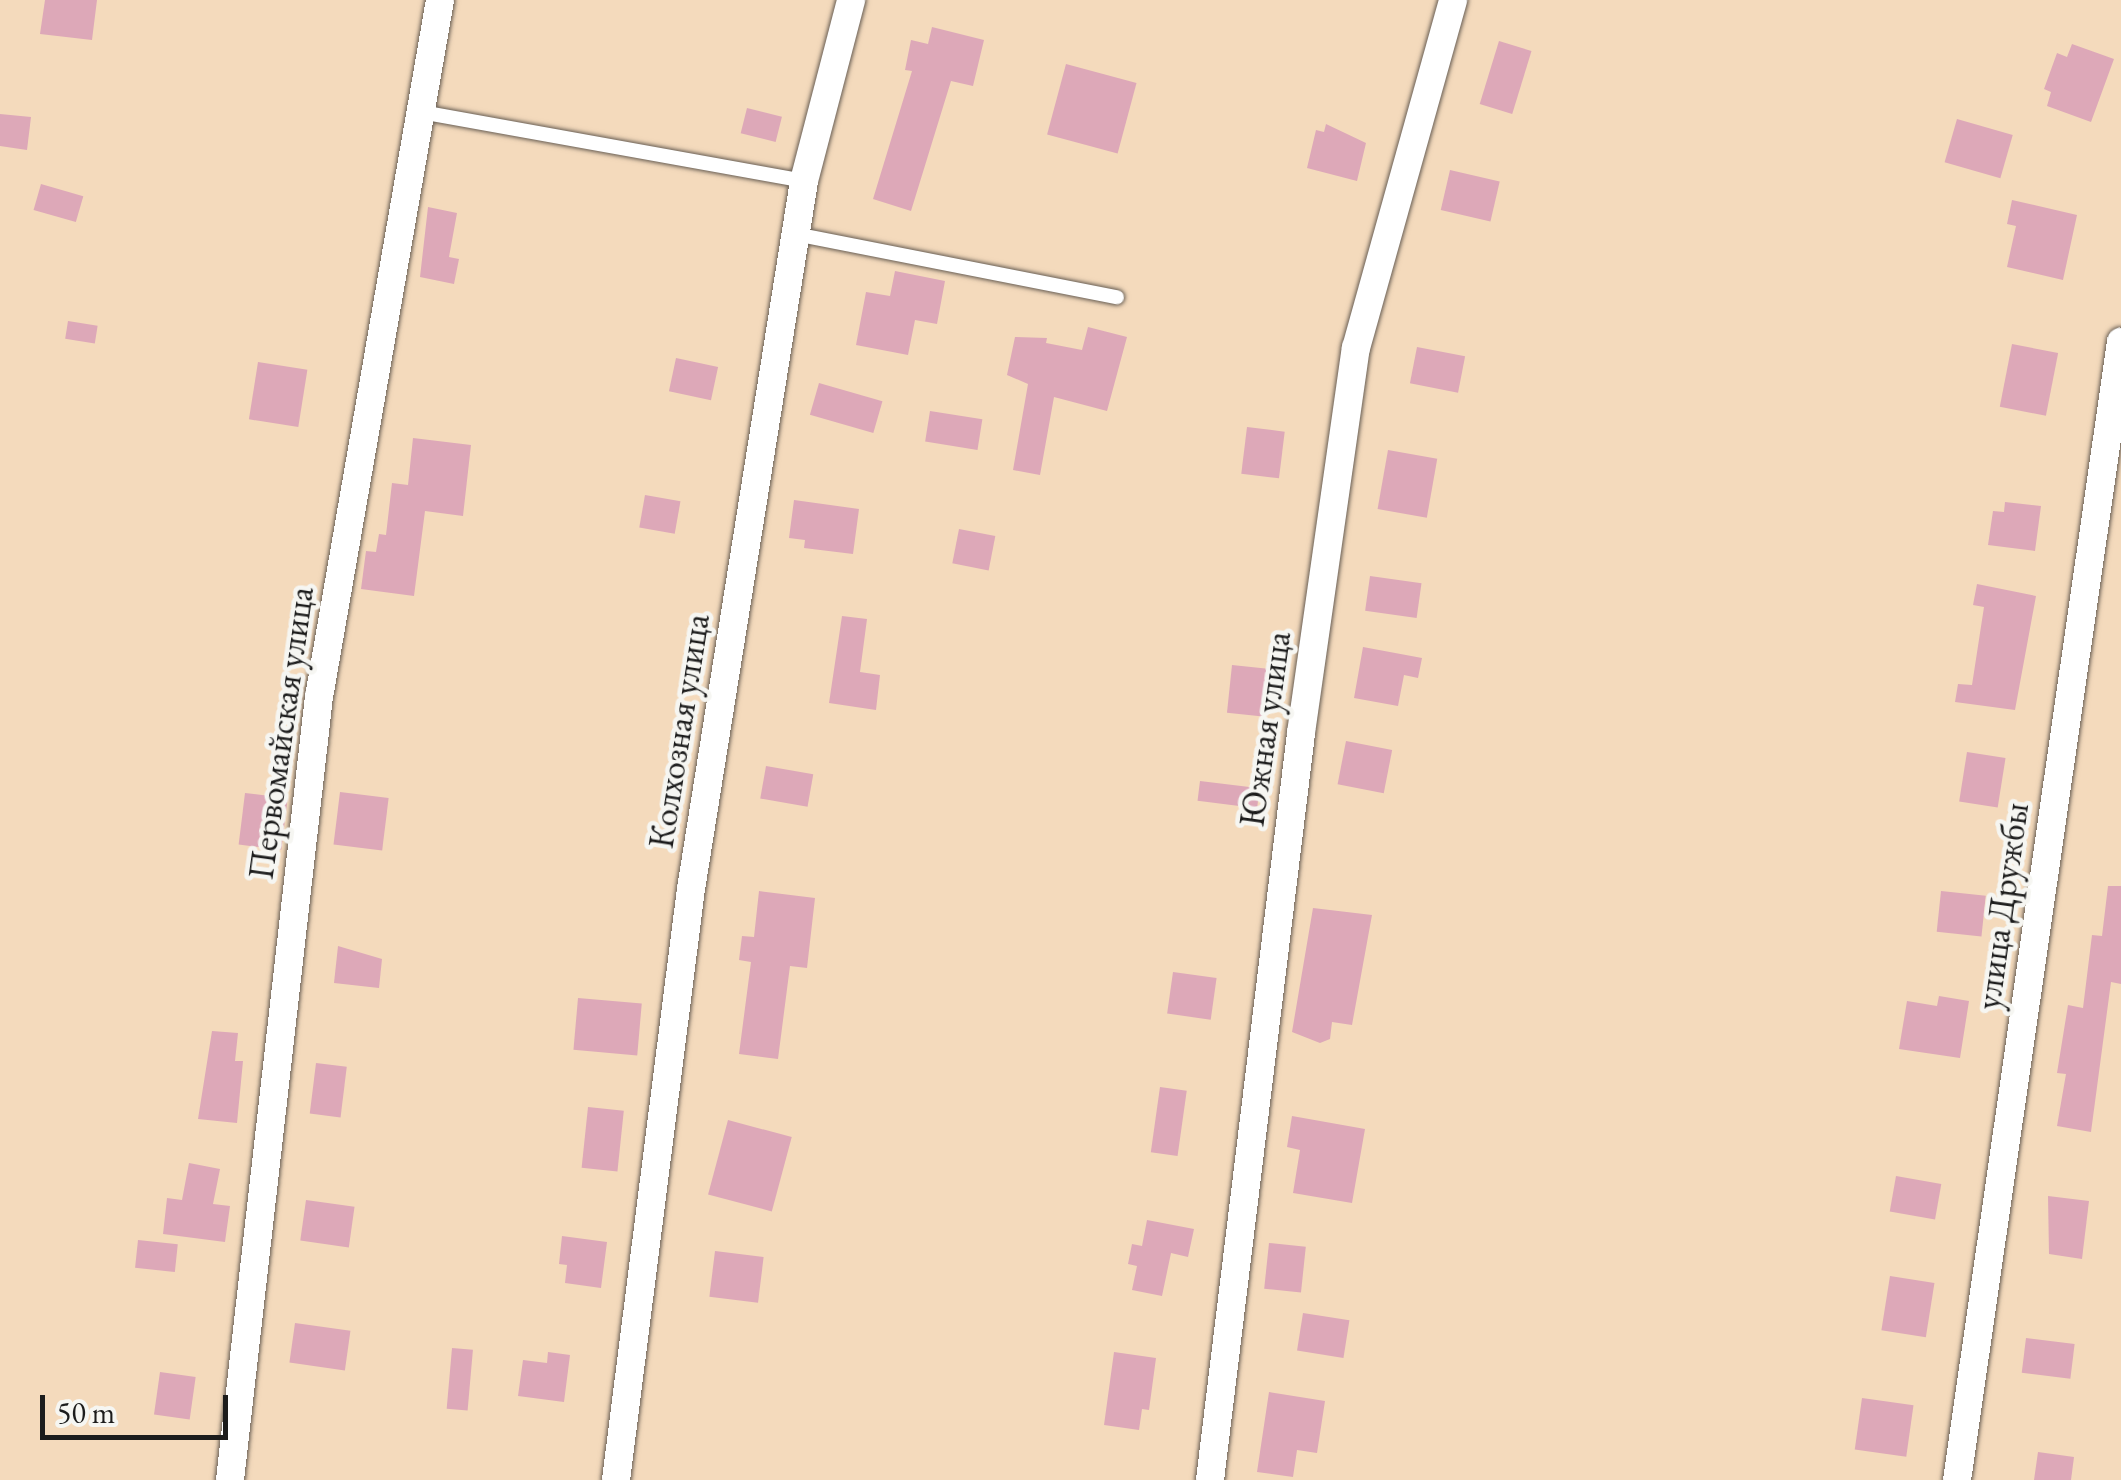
<!DOCTYPE html>
<meta charset="utf-8">
<style>
body{margin:0}
#map{position:relative;width:2121px;height:1480px;overflow:hidden;background:#f4dabc;font-family:"EB Garamond",serif}
div>[style]{position:absolute}
[style*='--x']{left:calc(var(--x)*1px);top:calc(var(--y)*1px);width:calc(var(--w)*1px);rotate:calc(var(--a)*1deg)}
.building>*{inset:0;background:#dda8b8;transform-origin:0 0}
.roads{filter:drop-shadow(0 0 2px #685e54) drop-shadow(0 0 2px #685e54)}
.service>*{height:14px;margin:-7px;padding:0 7px;transform-origin:7px;border-radius:7px;background:#fff}
.minor>*{height:28px;margin:-14px;padding:0 14px;transform-origin:14px;border-radius:14px;background:#fff}
span{translate:-50% -50%;white-space:nowrap;text-align:center;line-height:1.15;-webkit-text-stroke:9px #f6f6f2;paint-order:stroke}
.street-label{font-size:35px;color:#1c1c1c}
.scale{position:absolute;left:40px;top:1395px;width:188px;height:45px;box-sizing:border-box;border:5px solid #1c1c1c;border-top:0;padding-left:12px;font-size:30px;line-height:35px;white-space:nowrap;color:#1c1c1c;-webkit-text-stroke:8px #f6f6f2;paint-order:stroke}
</style>
<div id="map">
<div class="building">
<i style="clip-path:polygon(45px 0,97px 0,92px 40px,40px 34px)"></i>
<i style="clip-path:polygon(932px 27px,984px 40px,973px 86px,951px 81px,911px 211px,873px 199px,912px 71px,905px 70px,911px 40px,928px 44px)"></i>
<i style="left:1499px;top:41px;width:34px;height:66px;rotate:17deg"></i>
<i style="clip-path:polygon(2072px 44px,2114px 59px,2091px 122px,2047px 106px,2051px 92px,2044px 89px,2057px 53px,2067px 57px)"></i>
<i style="left:1066px;top:64px;width:73px;height:73px;rotate:15deg"></i>
<i style="left:747px;top:108px;width:36px;height:26px;rotate:14deg"></i>
<i style="clip-path:polygon(0 114px,31px 117px,27px 150px,0 146px)"></i>
<i style="left:1957px;top:119px;width:58px;height:45px;rotate:16deg"></i>
<i style="clip-path:polygon(1326px 124px,1366px 143px,1357px 181px,1307px 168px,1316px 130px,1324px 132px)"></i>
<i style="left:1450px;top:170px;width:51px;height:41px;rotate:13deg"></i>
<i style="left:41px;top:184px;width:44px;height:27px;rotate:16deg"></i>
<i style="clip-path:polygon(2012px 200px,2077px 215px,2063px 280px,2007px 267px,2016px 226px,2007px 224px)"></i>
<i style="clip-path:polygon(428px 207px,457px 213px,449px 257px,459px 259px,454px 284px,420px 277px)"></i>
<i style="clip-path:polygon(895px 271px,945px 281px,937px 324px,915px 320px,908px 355px,856px 345px,866px 292px,890px 296px)"></i>
<i style="left:68px;top:321px;width:30px;height:18px;rotate:9deg"></i>
<i style="clip-path:polygon(1088px 327px,1127px 337px,1107px 411px,1054px 397px,1040px 475px,1013px 470px,1028px 384px,1007px 375px,1015px 337px,1047px 338px,1046px 343px,1082px 350px)"></i>
<i style="left:2012px;top:344px;width:47px;height:64px;rotate:11deg"></i>
<i style="left:1417px;top:347px;width:49px;height:37px;rotate:11deg"></i>
<i style="left:676px;top:358px;width:43px;height:34px;rotate:12deg"></i>
<i style="left:258px;top:362px;width:50px;height:58px;rotate:9deg"></i>
<i style="left:819px;top:383px;width:66px;height:33px;rotate:16deg"></i>
<i style="left:930px;top:411px;width:53px;height:31px;rotate:9deg"></i>
<i style="left:1247px;top:427px;width:38px;height:47px;rotate:7deg"></i>
<i style="clip-path:polygon(413px 438px,471px 445px,463px 516px,425px 511px,414px 596px,361px 589px,366px 551px,376px 552px,379px 534px,386px 535px,392px 483px,408px 485px)"></i>
<i style="left:1388px;top:450px;width:50px;height:60px;rotate:10deg"></i>
<i style="left:645px;top:495px;width:36px;height:33px;rotate:10deg"></i>
<i style="clip-path:polygon(794px 500px,859px 509px,853px 554px,804px 548px,805px 540px,789px 538px)"></i>
<i style="clip-path:polygon(2005px 502px,2041px 506px,2035px 551px,1988px 545px,1993px 511px,2004px 512px)"></i>
<i style="left:959px;top:529px;width:37px;height:35px;rotate:11deg"></i>
<i style="left:1370px;top:576px;width:52px;height:35px;rotate:8deg"></i>
<i style="clip-path:polygon(1977px 584px,2036px 596px,2015px 710px,1955px 702px,1958px 684px,1972px 685px,1984px 607px,1973px 605px)"></i>
<i style="clip-path:polygon(842px 616px,867px 619px,860px 672px,880px 675px,876px 710px,829px 703px)"></i>
<i style="clip-path:polygon(1363px 647px,1422px 658px,1418px 678px,1404px 675px,1398px 706px,1354px 698px)"></i>
<i style="left:1232px;top:665px;width:36px;height:48px;rotate:6deg"></i>
<i style="left:1346px;top:741px;width:47px;height:44px;rotate:11deg"></i>
<i style="left:1967px;top:752px;width:39px;height:50px;rotate:9deg"></i>
<i style="left:766px;top:766px;width:48px;height:33px;rotate:10deg"></i>
<i style="left:1200px;top:781px;width:60px;height:20px;rotate:7deg"></i>
<i style="left:340px;top:792px;width:49px;height:53px;rotate:7deg"></i>
<i style="left:245px;top:793px;width:43px;height:52px;rotate:7deg"></i>
<i style="clip-path:polygon(2108px 886px,2121px 886px,2121px 984px,2111px 982px,2091px 1132px,2057px 1126px,2066px 1074px,2057px 1073px,2068px 1005px,2083px 1008px,2092px 935px,2102px 936px)"></i>
<i style="clip-path:polygon(759px 891px,815px 898px,807px 968px,790px 966px,778px 1059px,739px 1054px,751px 962px,739px 960px,742px 936px,754px 937px)"></i>
<i style="left:1941px;top:891px;width:45px;height:41px;rotate:6deg"></i>
<i style="clip-path:polygon(1313px 908px,1372px 915px,1352px 1025px,1332px 1022px,1330px 1039px,1320px 1043px,1292px 1032px)"></i>
<i style="clip-path:polygon(338px 946px,382px 959px,379px 988px,334px 983px)"></i>
<i style="left:1173px;top:972px;width:44px;height:42px;rotate:8deg"></i>
<i style="clip-path:polygon(1939px 996px,1969px 1001px,1960px 1058px,1899px 1049px,1907px 1001px,1937px 1006px)"></i>
<i style="left:578px;top:998px;width:64px;height:52px;rotate:5deg"></i>
<i style="clip-path:polygon(212px 1031px,238px 1033px,235px 1061px,243px 1061px,237px 1123px,198px 1119px)"></i>
<i style="left:316px;top:1063px;width:31px;height:51px;rotate:7deg"></i>
<i style="left:1160px;top:1087px;width:27px;height:66px;rotate:8deg"></i>
<i style="left:588px;top:1107px;width:36px;height:61px;rotate:6deg"></i>
<i style="clip-path:polygon(1292px 1116px,1365px 1129px,1352px 1203px,1293px 1193px,1300px 1150px,1287px 1147px)"></i>
<i style="left:728px;top:1120px;width:66px;height:77px;rotate:15deg"></i>
<i style="clip-path:polygon(189px 1163px,220px 1169px,213px 1204px,230px 1206px,225px 1242px,163px 1234px,167px 1198px,182px 1200px)"></i>
<i style="left:1896px;top:1176px;width:46px;height:36px;rotate:10deg"></i>
<i style="clip-path:polygon(2048px 1196px,2089px 1201px,2082px 1259px,2049px 1254px)"></i>
<i style="left:306px;top:1200px;width:49px;height:41px;rotate:8deg"></i>
<i style="clip-path:polygon(1147px 1220px,1194px 1229px,1188px 1257px,1171px 1253px,1162px 1296px,1132px 1290px,1137px 1266px,1128px 1264px,1132px 1244px,1142px 1246px)"></i>
<i style="clip-path:polygon(562px 1236px,607px 1242px,601px 1288px,565px 1283px,567px 1265px,559px 1264px)"></i>
<i style="left:138px;top:1240px;width:40px;height:28px;rotate:6deg"></i>
<i style="left:1269px;top:1243px;width:37px;height:46px;rotate:6deg"></i>
<i style="left:715px;top:1251px;width:49px;height:46px;rotate:7deg"></i>
<i style="left:1890px;top:1276px;width:45px;height:55px;rotate:9deg"></i>
<i style="left:1303px;top:1313px;width:47px;height:38px;rotate:9deg"></i>
<i style="left:295px;top:1323px;width:56px;height:40px;rotate:8deg"></i>
<i style="left:2026px;top:1338px;width:49px;height:35px;rotate:7deg"></i>
<i style="left:452px;top:1348px;width:21px;height:61px;rotate:5deg"></i>
<i style="clip-path:polygon(548px 1352px,570px 1355px,564px 1402px,518px 1396px,523px 1360px,547px 1363px)"></i>
<i style="clip-path:polygon(1114px 1352px,1156px 1358px,1149px 1410px,1142px 1409px,1139px 1430px,1104px 1425px)"></i>
<i style="left:160px;top:1372px;width:36px;height:43px;rotate:8deg"></i>
<i style="clip-path:polygon(1269px 1392px,1325px 1401px,1317px 1453px,1297px 1450px,1293px 1477px,1257px 1472px)"></i>
<i style="left:1862px;top:1398px;width:52px;height:52px;rotate:8deg"></i>
<i style="clip-path:polygon(2038px 1452px,2074px 1457px,2071px 1480px,2034px 1480px)"></i>
</div>
<div class="roads">
<div class="service">
<i style="--x:421;--y:112;--w:389;--a:10.2"></i>
<i style="--x:800;--y:235;--w:323;--a:11.1"></i>
</div>
<div class="minor">
<i style="--x:230;--y:1480;--w:788;--a:-83.52"></i>
<i style="--x:319;--y:697;--w:707;--a:-80.15"></i>
<i style="--x:616;--y:1480;--w:596;--a:-82.77"></i>
<i style="--x:691;--y:889;--w:717;--a:-80.93"></i>
<i style="--x:804;--y:181;--w:187;--a:-75.4"></i>
<i style="--x:1210;--y:1480;--w:753;--a:-83.05"></i>
<i style="--x:1301;--y:733;--w:389;--a:-81.9"></i>
<i style="--x:1356;--y:348;--w:361;--a:-74.4"></i>
<i style="--x:1957;--y:1480;--w:1150;--a:-81.8"></i>
</div>
</div>
<div class="street-label">
<span style="left:1265px;top:729px;rotate:-82deg">Южная улица</span>
<span style="left:679px;top:731px;rotate:-81deg">Колхозная улица</span>
<span style="left:281px;top:733px;rotate:-82deg">Первомайская улица</span>
<span style="left:2002px;top:906px;rotate:-82deg">улица Дружбы</span>
</div>
<div class="scale">50 m</div>
</div>
